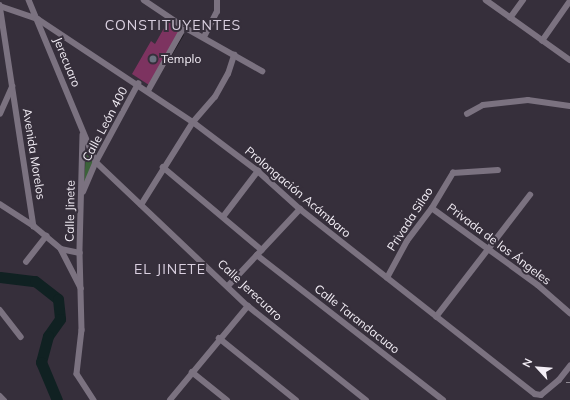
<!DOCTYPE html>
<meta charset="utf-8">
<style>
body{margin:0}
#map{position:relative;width:570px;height:400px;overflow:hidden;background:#362f3b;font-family:Mulish,sans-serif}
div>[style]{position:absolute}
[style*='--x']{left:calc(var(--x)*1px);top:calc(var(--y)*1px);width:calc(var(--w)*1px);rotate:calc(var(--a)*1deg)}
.green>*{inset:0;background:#3c6239}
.shadow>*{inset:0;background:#0007}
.river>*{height:11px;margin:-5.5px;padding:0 5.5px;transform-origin:5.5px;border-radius:5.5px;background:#102122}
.building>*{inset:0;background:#7d3360}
.path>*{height:1px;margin-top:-0.5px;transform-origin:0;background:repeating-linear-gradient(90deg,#8f8993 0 4px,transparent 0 6px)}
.minor>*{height:5.5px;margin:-2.75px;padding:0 2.75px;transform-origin:2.75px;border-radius:2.75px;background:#7b7280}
.dots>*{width:11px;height:11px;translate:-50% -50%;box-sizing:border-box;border:2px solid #362f3b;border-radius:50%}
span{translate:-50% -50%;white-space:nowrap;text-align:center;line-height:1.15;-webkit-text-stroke:4px #362f3b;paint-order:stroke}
.poi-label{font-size:12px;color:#f3eef6}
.left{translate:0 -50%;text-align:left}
.street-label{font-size:12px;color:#f3eef6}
.quarter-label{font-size:14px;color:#dad0e0;letter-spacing:1px}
.north{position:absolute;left:518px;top:348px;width:40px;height:40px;-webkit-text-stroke:3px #362f3b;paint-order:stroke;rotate:296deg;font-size:11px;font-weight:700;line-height:16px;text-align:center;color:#f3eef6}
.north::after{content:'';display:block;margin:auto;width:14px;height:18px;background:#f3eef6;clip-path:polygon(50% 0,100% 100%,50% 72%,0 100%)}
</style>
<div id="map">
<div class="green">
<i style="clip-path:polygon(86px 154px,95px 162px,84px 183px)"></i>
</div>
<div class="shadow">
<i style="clip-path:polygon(181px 31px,184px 35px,153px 87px,133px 74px,155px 45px)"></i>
</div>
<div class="river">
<i style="--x:0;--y:277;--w:35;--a:7"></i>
<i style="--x:35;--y:281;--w:29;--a:38"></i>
<i style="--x:58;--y:299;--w:20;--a:84"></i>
<i style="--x:60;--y:319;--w:21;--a:125"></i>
<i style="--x:48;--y:336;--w:27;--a:105"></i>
<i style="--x:41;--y:362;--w:41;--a:67.2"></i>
</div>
<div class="building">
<i style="clip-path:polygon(168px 21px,181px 31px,149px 85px,132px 74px,151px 41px,155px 44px)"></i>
</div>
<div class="path">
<i style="--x:566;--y:382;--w:4;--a:0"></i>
</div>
<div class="minor">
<i style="--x:29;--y:0;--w:175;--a:67.5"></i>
<i style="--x:96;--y:162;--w:209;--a:43.5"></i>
<i style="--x:248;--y:306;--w:151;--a:38.5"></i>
<i style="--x:144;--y:0;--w:48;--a:34"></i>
<i style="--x:184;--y:27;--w:90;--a:29.4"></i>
<i style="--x:486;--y:0;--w:103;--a:35.5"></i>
<i style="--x:0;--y:5;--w:224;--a:81.3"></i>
<i style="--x:0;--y:6;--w:40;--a:18.9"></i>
<i style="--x:38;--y:19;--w:186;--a:33.6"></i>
<i style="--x:193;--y:122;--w:81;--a:37"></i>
<i style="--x:258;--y:171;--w:57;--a:42.1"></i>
<i style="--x:300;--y:209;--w:299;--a:38.2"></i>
<i style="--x:535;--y:394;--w:6;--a:9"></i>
<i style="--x:541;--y:395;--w:23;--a:-40"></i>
<i style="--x:559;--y:380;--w:18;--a:-52"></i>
<i style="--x:510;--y:18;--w:22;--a:-54"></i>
<i style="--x:204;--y:37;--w:28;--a:-63"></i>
<i style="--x:217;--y:12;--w:12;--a:-90"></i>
<i style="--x:542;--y:41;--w:49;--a:-55"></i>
<i style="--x:148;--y:91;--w:73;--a:-60.6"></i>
<i style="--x:0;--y:114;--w:30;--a:-66"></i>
<i style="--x:467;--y:114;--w:18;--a:-29"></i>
<i style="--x:483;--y:105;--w:45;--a:-6.3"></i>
<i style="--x:528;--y:100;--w:42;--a:8.1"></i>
<i style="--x:83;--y:135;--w:118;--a:91.5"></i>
<i style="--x:80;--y:253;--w:77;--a:88.5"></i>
<i style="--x:82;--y:330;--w:44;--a:96.5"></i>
<i style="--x:77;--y:374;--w:31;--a:57"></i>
<i style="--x:163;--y:167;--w:129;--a:40"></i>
<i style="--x:83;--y:192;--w:33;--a:-67"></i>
<i style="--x:96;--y:162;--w:89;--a:-61.7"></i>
<i style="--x:0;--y:204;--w:40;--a:32.9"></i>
<i style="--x:34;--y:226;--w:35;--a:40"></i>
<i style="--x:61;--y:249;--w:44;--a:62.9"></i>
<i style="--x:141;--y:205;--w:98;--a:-57.9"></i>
<i style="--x:193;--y:122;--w:33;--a:-49"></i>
<i style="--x:215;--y:97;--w:26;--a:-61"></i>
<i style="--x:228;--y:74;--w:20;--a:-72"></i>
<i style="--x:432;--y:208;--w:131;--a:36"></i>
<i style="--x:538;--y:285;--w:43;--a:41.2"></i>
<i style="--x:223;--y:217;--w:58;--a:-52.7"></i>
<i style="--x:61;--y:249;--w:19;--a:12"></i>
<i style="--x:257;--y:255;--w:236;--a:37.9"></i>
<i style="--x:26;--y:262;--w:33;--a:-52"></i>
<i style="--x:387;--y:278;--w:42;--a:-61.6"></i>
<i style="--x:407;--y:241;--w:41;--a:-52.9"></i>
<i style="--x:432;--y:208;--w:41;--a:-59"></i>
<i style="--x:453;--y:173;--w:45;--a:-3.8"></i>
<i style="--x:229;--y:285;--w:104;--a:-46.9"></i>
<i style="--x:0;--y:310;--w:34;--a:52"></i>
<i style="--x:436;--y:317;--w:154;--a:-52.4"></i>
<i style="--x:219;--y:338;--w:99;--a:38.8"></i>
<i style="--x:192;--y:372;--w:45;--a:38.7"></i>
<i style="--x:0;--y:396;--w:6;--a:45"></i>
<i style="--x:170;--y:400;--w:122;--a:-50.3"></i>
</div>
<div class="dots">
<i style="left:153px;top:59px;background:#6b7280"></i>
</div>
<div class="poi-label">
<span class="left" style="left:161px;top:59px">Templo</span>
</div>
<div class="street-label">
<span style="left:67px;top:62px;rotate:68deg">Jerecuaro</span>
<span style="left:105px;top:124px;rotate:-62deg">Calle León 400</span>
<span style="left:34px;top:154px;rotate:81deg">Avenida Morelos</span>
<span style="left:298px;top:192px;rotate:40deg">Prolongación Acámbaro</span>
<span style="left:70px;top:211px;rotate:-89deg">Calle Jinete</span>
<span style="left:410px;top:219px;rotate:-57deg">Privada Silao</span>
<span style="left:499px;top:244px;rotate:37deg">Privada de los Ángeles</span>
<span style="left:250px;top:290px;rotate:43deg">Calle Jerecuaro</span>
<span style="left:357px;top:319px;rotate:38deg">Calle Tarandacuao</span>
</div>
<div class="quarter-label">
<span style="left:173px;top:25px">CONSTITUYENTES</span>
<span style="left:170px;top:269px">EL JINETE</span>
</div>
<div class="north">N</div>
</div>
